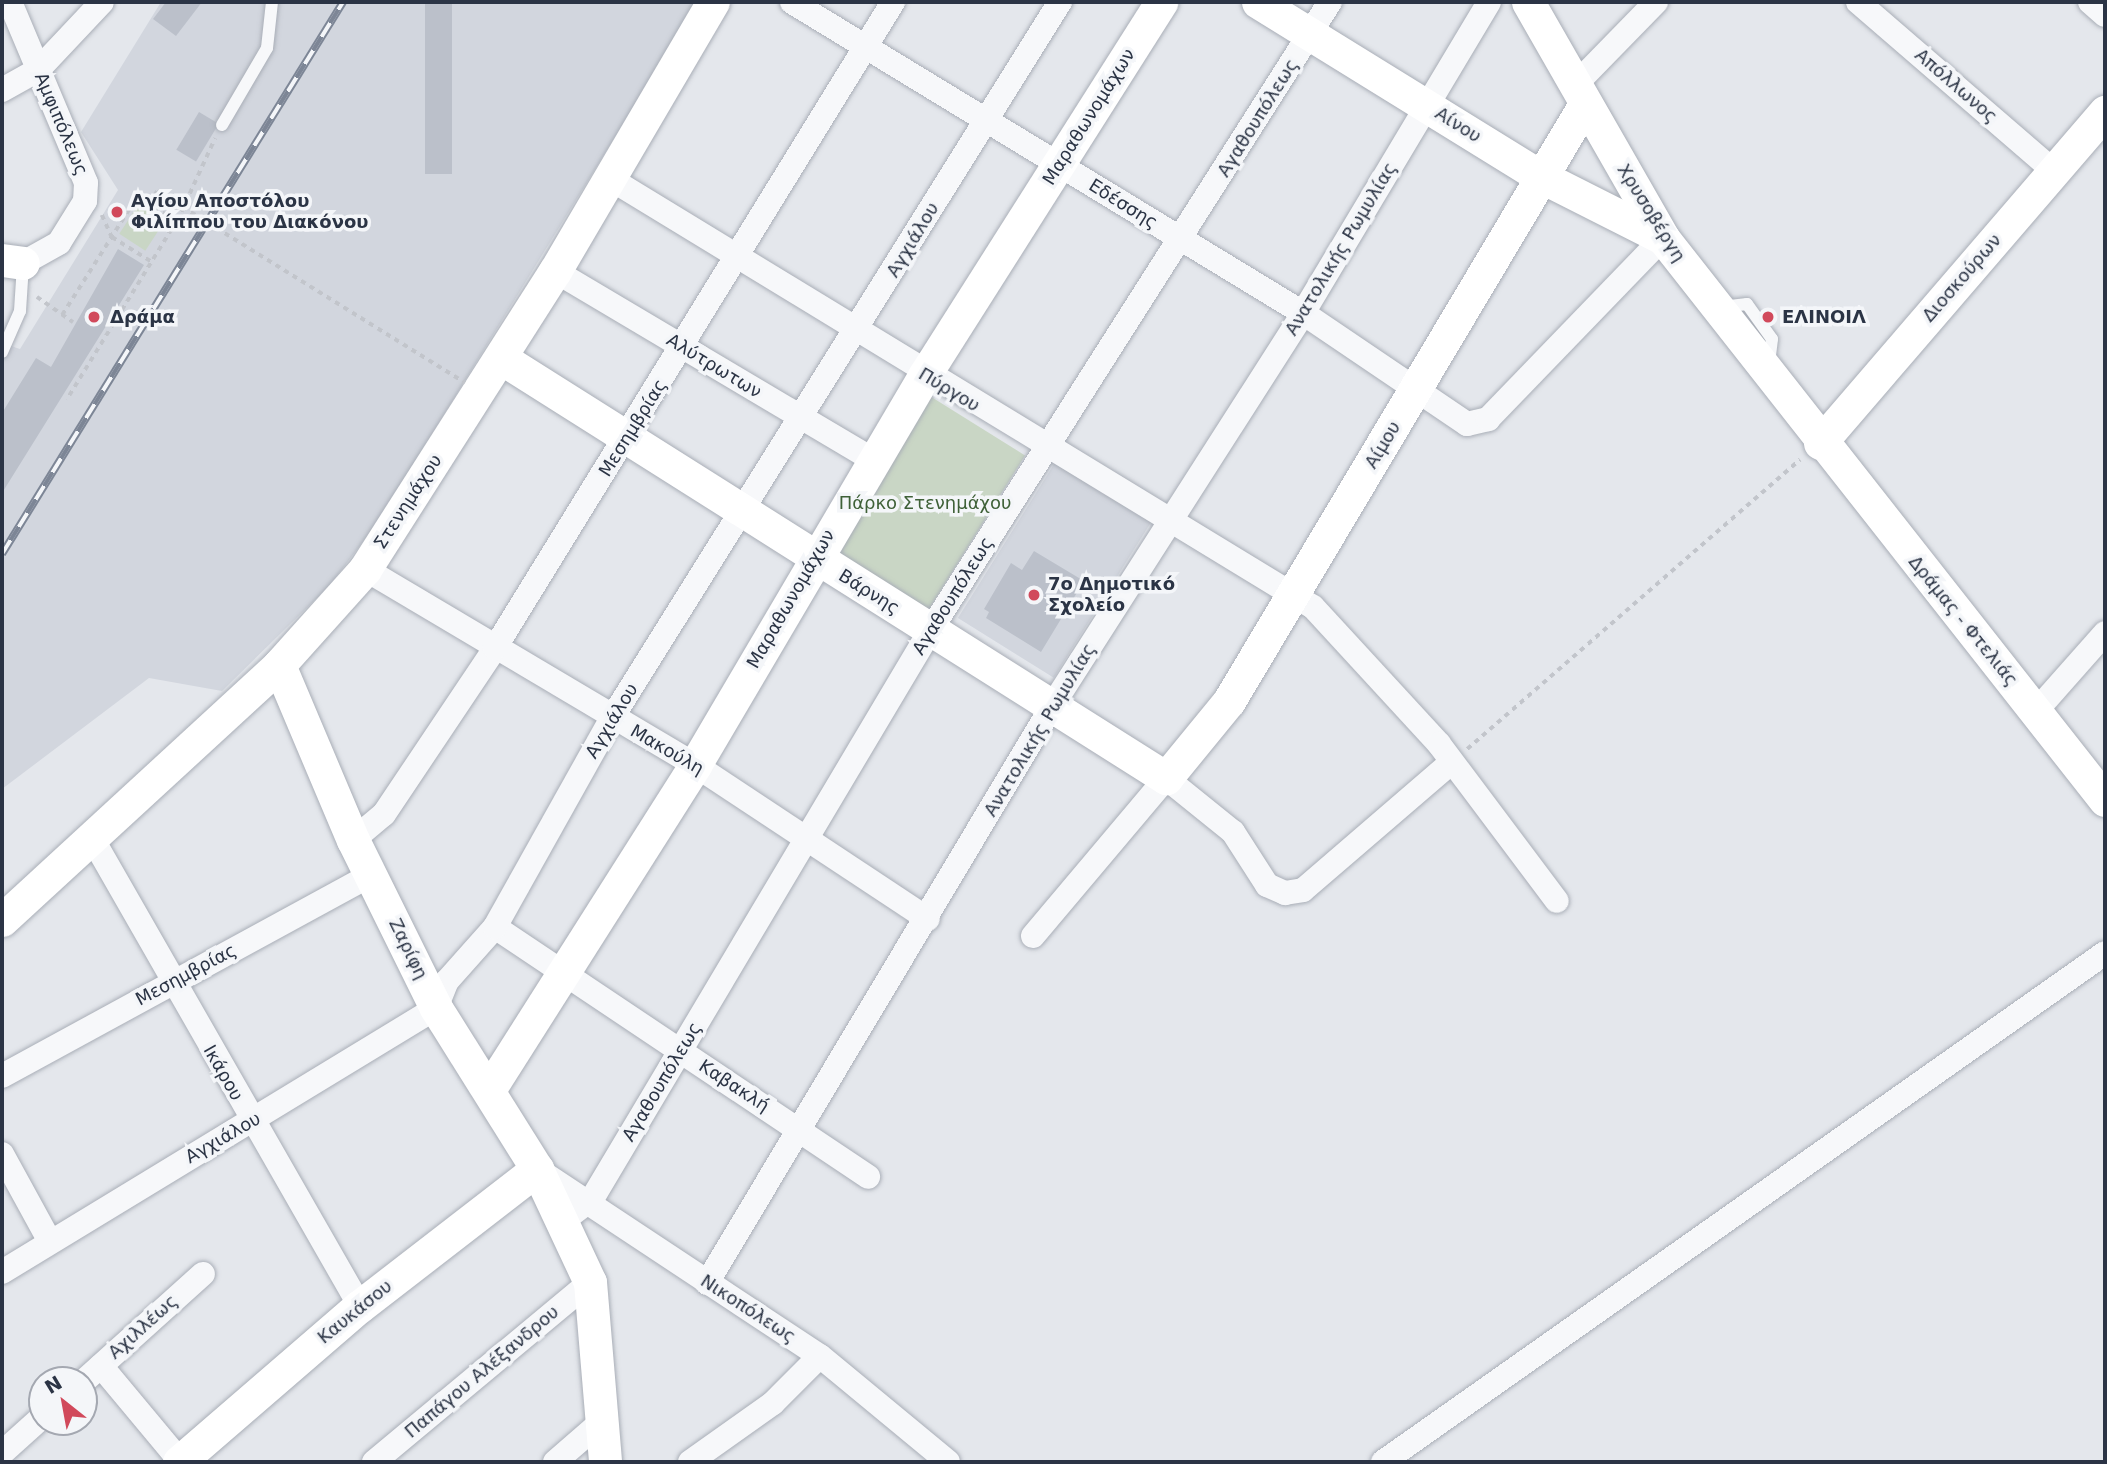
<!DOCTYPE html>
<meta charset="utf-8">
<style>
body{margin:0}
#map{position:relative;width:2107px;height:1464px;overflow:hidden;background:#e4e7ec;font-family:"DejaVu Sans",sans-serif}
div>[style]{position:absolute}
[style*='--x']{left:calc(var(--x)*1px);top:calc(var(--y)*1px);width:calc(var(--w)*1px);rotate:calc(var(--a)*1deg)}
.built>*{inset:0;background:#d2d6de;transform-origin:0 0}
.green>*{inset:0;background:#c9d6c5;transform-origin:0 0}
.building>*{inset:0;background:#bbc0ca;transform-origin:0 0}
.path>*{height:3.5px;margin-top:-1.75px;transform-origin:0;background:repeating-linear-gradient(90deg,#c2c5cb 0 5px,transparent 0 10px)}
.roads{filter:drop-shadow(0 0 2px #a9aeb7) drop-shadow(0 0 2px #a9aeb7)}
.lane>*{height:12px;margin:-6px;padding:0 6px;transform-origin:6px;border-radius:6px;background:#f7f8fa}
.street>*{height:24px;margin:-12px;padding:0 12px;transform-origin:12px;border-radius:12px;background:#f7f8fa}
.secondary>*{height:33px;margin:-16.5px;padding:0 16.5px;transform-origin:16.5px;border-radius:16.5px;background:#fff}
.rail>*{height:8px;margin-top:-4px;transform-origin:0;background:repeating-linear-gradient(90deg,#f4f6f9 0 16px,#7d8696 0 32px);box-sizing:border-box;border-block:2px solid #7d8696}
.path-bridge>*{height:3.5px;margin-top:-1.75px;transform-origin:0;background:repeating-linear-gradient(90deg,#c2c5cb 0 5px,transparent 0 10px)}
.dots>*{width:19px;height:19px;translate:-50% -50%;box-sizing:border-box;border:4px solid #f4f6f9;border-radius:50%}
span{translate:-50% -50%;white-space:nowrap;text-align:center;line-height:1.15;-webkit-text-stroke:7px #f4f6f9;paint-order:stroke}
.street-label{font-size:18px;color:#2b3445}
.poi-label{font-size:18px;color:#2b3445;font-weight:700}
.left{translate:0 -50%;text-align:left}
.park-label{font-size:18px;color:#3f6138}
.frame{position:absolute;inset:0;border:4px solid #2b3445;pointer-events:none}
.north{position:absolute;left:28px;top:1366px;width:70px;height:70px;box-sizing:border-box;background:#f4f6f9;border:2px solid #a4a8b1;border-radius:50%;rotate:329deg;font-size:19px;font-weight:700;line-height:28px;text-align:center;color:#2b3445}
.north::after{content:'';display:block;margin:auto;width:24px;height:32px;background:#d1495b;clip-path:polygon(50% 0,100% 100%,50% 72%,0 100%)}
</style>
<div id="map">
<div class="built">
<i style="clip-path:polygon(161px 2px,698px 2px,377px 523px,330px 585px,222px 691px,149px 678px,2px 789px,2px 343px,20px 349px,118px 190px,81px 132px)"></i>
<i style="left:1056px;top:461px;width:113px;height:185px;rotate:32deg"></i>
</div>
<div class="green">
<i style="left:140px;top:202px;width:31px;height:38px;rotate:33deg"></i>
<i style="left:925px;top:393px;width:118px;height:187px;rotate:32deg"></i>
</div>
<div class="building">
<i style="clip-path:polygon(166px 2px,202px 2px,176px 36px,153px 19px)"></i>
<i style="left:425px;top:2px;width:27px;height:172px"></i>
<i style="left:199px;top:112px;width:23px;height:44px;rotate:31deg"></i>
<i style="left:117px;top:203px;width:11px;height:15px;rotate:34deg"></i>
<i style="clip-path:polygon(118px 249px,144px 265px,2px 493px,2px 413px,36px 358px,51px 367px)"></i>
<i style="clip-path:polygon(1034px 551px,1084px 581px,1041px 652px,986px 618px,989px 612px,984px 609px,1011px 563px,1022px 570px)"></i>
</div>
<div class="path">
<i style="--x:149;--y:204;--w:15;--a:-58"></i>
<i style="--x:102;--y:215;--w:24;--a:66"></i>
<i style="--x:112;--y:237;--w:47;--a:32"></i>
<i style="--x:177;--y:221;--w:91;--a:-65.4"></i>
<i style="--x:37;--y:297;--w:44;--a:34.8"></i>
<i style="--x:62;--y:315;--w:140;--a:-57.6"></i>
<i style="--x:137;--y:197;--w:47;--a:31"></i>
<i style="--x:177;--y:221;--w:210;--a:121.6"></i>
<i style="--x:1467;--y:749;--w:441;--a:-41"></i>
</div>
<div class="roads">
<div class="lane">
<i style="--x:222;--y:125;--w:89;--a:-59.7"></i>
<i style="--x:267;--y:48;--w:46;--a:-83.8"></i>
<i style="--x:1722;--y:307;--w:25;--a:-7"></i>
<i style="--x:1747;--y:304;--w:43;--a:54.5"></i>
<i style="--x:1772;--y:339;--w:25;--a:97"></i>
<i style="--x:2;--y:352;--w:45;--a:-66.3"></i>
<i style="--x:20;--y:311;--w:47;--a:-86.3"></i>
</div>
<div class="street">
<i style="--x:10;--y:2;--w:196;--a:67.2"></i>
<i style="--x:86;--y:183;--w:18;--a:93"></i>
<i style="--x:85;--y:201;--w:49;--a:121.8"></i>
<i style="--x:59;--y:243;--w:41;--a:150.9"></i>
<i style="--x:792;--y:2;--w:598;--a:31.33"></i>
<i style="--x:1303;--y:313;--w:198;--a:34.1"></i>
<i style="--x:1467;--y:424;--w:22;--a:-13"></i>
<i style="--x:1488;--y:419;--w:252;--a:-46"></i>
<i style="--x:1858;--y:2;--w:259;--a:40.8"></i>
<i style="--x:2090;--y:2;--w:20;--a:41"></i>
<i style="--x:1575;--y:85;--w:116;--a:-45.7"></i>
<i style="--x:2;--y:90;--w:41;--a:-29.1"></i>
<i style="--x:38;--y:70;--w:93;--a:-46.7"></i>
<i style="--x:609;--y:178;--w:824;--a:31.36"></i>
<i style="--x:1313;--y:607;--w:186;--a:47.4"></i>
<i style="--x:1439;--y:744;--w:196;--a:53.1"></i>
<i style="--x:555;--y:271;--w:370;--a:30.7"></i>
<i style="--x:365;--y:569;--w:384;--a:30.7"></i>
<i style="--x:695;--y:765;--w:279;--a:33.5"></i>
<i style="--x:2036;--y:711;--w:104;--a:-48.5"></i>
<i style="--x:92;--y:838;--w:539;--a:60.2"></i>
<i style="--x:353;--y:840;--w:40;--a:-40"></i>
<i style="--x:384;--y:814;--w:200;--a:-56.2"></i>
<i style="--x:495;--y:648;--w:759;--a:-58.36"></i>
<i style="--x:495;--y:927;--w:449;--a:33.8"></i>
<i style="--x:1033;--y:936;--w:207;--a:-49.9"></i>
<i style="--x:1166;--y:778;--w:86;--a:38.9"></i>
<i style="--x:1233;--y:832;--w:63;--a:57.3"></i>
<i style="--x:1267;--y:885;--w:20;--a:24"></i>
<i style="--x:1285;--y:893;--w:18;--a:-9"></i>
<i style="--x:1303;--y:890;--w:196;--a:-40.7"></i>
<i style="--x:2;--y:1076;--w:420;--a:-28.6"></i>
<i style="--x:2;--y:1154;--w:96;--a:61.3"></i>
<i style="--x:537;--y:1169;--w:339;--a:33.5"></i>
<i style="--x:820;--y:1356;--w:166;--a:39.6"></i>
<i style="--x:564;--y:1220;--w:35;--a:-37"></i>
<i style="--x:592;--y:1199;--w:661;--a:-59.24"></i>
<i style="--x:930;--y:631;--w:745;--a:-57.55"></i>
<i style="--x:2;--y:1272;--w:508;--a:-31.31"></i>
<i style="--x:436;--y:1008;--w:29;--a:-68"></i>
<i style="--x:447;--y:981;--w:72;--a:-48.4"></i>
<i style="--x:495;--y:927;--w:240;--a:-60.8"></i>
<i style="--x:612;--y:718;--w:845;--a:-57.97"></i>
<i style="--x:707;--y:1283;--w:676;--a:-59.11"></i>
<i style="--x:1054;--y:703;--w:463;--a:-57.4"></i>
<i style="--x:1303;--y:313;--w:362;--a:-59.1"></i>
<i style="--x:101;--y:1366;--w:125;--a:50.2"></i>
<i style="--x:84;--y:1381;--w:160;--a:-42"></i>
<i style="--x:2;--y:1453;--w:54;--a:-42"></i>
<i style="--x:374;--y:1462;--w:281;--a:-39.8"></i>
<i style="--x:555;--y:1462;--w:61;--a:-41"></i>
<i style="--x:690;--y:1462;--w:102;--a:-35.4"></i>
<i style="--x:773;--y:1403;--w:66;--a:-45"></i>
<i style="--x:1383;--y:1462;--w:883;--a:-35.18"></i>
</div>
<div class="secondary">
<i style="--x:1258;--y:2;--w:331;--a:31.7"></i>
<i style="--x:1540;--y:176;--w:138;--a:26.8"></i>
<i style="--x:1528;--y:2;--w:272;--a:60.2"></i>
<i style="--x:1663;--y:238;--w:715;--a:51.82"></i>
<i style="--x:2;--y:260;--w:21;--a:8"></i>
<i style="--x:501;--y:358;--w:787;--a:32.28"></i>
<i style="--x:1166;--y:778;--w:99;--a:-50.7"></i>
<i style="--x:1229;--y:701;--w:695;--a:-59.19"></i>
<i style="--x:1820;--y:443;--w:437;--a:-49.3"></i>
<i style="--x:279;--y:665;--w:190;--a:67.1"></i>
<i style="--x:353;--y:840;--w:187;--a:63.7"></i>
<i style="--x:436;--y:1008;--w:190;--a:57.9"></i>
<i style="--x:537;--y:1169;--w:125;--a:64.9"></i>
<i style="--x:590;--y:1282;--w:181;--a:85.2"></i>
<i style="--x:2;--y:920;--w:377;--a:-42.6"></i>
<i style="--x:279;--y:665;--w:129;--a:-48.1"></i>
<i style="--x:365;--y:569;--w:353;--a:-57.5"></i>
<i style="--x:555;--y:271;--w:312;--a:-59.6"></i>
<i style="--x:489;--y:1090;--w:385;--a:-57.6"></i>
<i style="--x:695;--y:765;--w:451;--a:-59.5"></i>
<i style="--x:924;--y:376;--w:443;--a:-57.6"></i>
<i style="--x:179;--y:1462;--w:239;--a:-40.8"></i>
<i style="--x:360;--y:1306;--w:224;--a:-37.7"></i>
</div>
</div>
<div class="rail">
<i style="--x:2;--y:554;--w:649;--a:-58.29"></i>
</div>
<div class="path-bridge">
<i style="--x:157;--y:191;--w:363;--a:31.9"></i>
</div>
<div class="dots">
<i style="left:117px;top:212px;background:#d1495b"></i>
<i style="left:94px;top:317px;background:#d1495b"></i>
<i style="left:1768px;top:317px;background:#d1495b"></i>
<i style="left:1034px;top:595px;background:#d1495b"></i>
</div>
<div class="street-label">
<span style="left:1956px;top:86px;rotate:41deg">Απόλλωνος</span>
<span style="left:1089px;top:117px;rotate:-58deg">Μαραθωνομάχων</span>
<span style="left:1258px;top:118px;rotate:-58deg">Αγαθουπόλεως</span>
<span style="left:61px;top:124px;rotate:67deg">Αμφιπόλεως</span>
<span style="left:1458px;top:125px;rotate:32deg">Αίνου</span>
<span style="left:1123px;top:204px;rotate:32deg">Εδέσσης</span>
<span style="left:1651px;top:213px;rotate:58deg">Χρυσοβέργη</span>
<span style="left:913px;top:240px;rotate:-59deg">Αγχιάλου</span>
<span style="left:1341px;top:249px;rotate:-59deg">Ανατολικής Ρωμυλίας</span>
<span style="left:1962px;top:278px;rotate:-49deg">Διοσκούρων</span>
<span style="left:714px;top:366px;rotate:31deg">Αλύτρωτων</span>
<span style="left:949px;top:390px;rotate:31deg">Πύργου</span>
<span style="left:633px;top:428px;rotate:-58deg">Μεσημβρίας</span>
<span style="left:1383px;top:445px;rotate:-59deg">Αίμου</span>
<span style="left:408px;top:502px;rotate:-57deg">Στενημάχου</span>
<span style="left:869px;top:592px;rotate:32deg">Βάρνης</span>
<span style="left:953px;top:596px;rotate:-58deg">Αγαθουπόλεως</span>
<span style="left:791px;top:599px;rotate:-60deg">Μαραθωνομάχων</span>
<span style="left:1963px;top:621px;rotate:51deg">Δράμας - Φτελιάς</span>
<span style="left:612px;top:721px;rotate:-59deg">Αγχιάλου</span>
<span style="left:1040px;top:730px;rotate:-59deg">Ανατολικής Ρωμυλίας</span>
<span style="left:667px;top:750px;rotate:30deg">Μακούλη</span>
<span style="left:408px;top:949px;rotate:64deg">Ζαρίφη</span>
<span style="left:186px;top:975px;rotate:-28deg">Μεσημβρίας</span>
<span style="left:223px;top:1073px;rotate:60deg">Ικάρου</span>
<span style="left:662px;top:1082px;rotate:-59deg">Αγαθουπόλεως</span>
<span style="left:734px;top:1086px;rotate:33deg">Καβακλή</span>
<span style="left:223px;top:1138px;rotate:-30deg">Αγχιάλου</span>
<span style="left:748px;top:1309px;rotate:33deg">Νικοπόλεως</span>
<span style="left:355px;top:1312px;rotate:-39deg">Καυκάσου</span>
<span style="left:143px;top:1327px;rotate:-42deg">Αχιλλέως</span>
<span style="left:482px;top:1372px;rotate:-40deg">Παπάγου Αλέξανδρου</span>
</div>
<div class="poi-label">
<span class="left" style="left:131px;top:212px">Αγίου Αποστόλου<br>Φιλίππου του Διακόνου</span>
<span class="left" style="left:110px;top:317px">Δράμα</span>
<span class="left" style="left:1782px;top:317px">ΕΛΙΝΟΙΛ</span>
<span class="left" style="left:1048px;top:595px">7ο Δημοτικό<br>Σχολείο</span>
</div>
<div class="park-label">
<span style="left:925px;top:503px">Πάρκο Στενημάχου</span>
</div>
<div class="frame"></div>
<div class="north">N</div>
</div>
